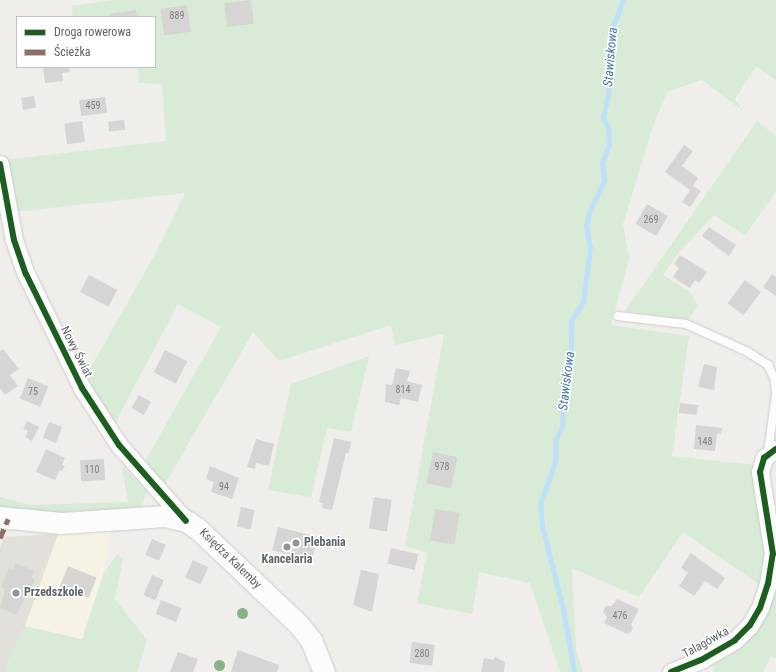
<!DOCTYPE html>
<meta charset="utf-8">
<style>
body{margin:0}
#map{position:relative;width:776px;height:672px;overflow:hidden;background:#efeeea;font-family:"Roboto Condensed",sans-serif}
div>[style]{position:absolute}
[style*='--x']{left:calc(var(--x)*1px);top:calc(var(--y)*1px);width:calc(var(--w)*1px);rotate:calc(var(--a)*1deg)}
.commercial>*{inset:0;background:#f7f3e4}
.education>*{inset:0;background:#e2e0da}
.green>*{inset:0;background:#d8ebd6}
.stream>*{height:4.5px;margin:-2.25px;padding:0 2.25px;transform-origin:2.25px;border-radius:2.25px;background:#bfe0f9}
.building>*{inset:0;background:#d6d5d3;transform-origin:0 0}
.roads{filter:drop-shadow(0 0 1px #cbcccc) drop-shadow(0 0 1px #cbcccc)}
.service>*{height:8px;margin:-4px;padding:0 4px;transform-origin:4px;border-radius:4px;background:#fdfcfc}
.minor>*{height:17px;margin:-8.5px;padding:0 8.5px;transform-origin:8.5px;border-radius:8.5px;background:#fdfcfc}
.tertiary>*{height:21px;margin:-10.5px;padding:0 10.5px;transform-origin:10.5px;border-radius:10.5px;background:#fdfcfc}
.quiet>*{height:5px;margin-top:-2.5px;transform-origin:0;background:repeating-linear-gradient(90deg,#8d6e63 0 10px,transparent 0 15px)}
.cycleway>*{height:6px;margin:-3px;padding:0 3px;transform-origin:3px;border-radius:3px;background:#1b5e20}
.trees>*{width:11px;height:11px;margin:-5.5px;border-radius:50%;background:#88b388}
.dots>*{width:11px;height:11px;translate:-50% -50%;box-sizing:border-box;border:2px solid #fff;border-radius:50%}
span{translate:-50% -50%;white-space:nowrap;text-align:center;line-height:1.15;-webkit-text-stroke:3px #fff;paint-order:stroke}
.number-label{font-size:10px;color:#7e8184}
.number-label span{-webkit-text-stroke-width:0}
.street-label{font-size:12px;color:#5f6368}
.poi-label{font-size:12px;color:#5f6368;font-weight:700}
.left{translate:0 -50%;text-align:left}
.water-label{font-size:13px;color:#4174aa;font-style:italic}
.legend{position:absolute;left:16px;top:16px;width:140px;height:52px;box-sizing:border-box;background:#fff;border:1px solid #bfc1c3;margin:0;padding:5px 7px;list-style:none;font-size:12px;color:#5f6368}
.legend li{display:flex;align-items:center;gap:8px;height:20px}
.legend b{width:20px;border:1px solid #bfc1c3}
</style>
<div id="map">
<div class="commercial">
<i style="clip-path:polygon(110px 530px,103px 575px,82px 640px,25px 626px,58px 534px)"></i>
</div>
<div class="education">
<i style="clip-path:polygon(58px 534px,25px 626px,4px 672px,0 672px,0 548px,4px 537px)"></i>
</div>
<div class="green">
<i style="clip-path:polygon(114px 0,776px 0,776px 80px,756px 66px,735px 99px,743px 111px,702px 80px,667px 92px,652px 129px,623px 224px,629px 258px,611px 325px,689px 336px,672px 456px,755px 465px,754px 495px,764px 533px,767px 564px,760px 585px,683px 532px,639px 597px,572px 568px,576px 649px,583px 672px,560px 672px,530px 583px,479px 572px,472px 614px,417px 603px,427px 553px,405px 546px,444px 334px,395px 345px,391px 325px,279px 361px,253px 332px,165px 484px,147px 466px,147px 458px,221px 327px,178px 304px,114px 425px,85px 378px,155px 254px,185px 193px,14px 212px,5px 160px,166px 141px,162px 84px,139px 83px,137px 67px,155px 67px,155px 17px,73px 17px,72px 6px)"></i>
<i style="clip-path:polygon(757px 121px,776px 136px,776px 191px,745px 236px,714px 215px,679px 252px,663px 275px,691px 293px,698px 306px,689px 319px,625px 311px)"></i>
<i style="clip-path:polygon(369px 356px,351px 432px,327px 428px,311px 497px,268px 490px,291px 384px)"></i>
<i style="clip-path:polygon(122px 466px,147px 491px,141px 507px,75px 514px,28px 512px,0 506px,0 497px,30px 505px,128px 502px)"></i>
<i style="clip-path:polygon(117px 554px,123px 558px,115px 599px,147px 640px,137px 672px,4px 672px,25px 626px,82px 639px,103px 575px)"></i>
<i style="clip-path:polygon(776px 579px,776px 659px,771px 656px,763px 672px,713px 672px,714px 661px)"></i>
</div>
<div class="stream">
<i style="--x:574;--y:672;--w:64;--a:-99.9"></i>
<i style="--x:563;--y:609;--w:86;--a:-104.2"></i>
<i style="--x:542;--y:526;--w:21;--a:-95"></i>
<i style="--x:540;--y:505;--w:46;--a:-70.8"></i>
<i style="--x:555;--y:462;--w:23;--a:-88"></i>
<i style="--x:556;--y:439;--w:13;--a:-63"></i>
<i style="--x:562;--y:427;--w:37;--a:-87"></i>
<i style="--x:564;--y:390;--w:22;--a:-72"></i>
<i style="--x:571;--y:369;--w:48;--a:-90"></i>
<i style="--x:571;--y:321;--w:22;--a:-58"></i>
<i style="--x:583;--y:302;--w:54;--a:-82.6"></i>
<i style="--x:590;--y:248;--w:22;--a:-100"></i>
<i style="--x:586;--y:226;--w:16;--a:-76"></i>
<i style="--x:590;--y:210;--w:32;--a:-64"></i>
<i style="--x:604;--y:181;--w:18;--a:-96"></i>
<i style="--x:602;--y:163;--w:19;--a:-69"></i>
<i style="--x:609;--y:145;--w:17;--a:-93"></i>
<i style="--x:608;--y:128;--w:11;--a:-117"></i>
<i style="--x:603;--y:118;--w:25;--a:-78"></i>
<i style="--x:608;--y:94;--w:68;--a:-85.8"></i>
<i style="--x:613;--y:26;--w:28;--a:-69"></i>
</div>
<div class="building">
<i style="left:251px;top:0;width:24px;height:27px;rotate:83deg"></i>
<i style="left:187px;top:5px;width:27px;height:27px;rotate:82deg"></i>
<i style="clip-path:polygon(136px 10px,137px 17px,110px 17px,109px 14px)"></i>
<i style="clip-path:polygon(43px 67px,69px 67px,70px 72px,62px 73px,63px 81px,45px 83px)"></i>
<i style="left:34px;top:96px;width:12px;height:13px;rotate:81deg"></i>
<i style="left:105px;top:97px;width:16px;height:26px;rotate:83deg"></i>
<i style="left:124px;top:120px;width:10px;height:16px;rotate:84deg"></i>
<i style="left:82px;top:121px;width:21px;height:18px;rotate:82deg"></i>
<i style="clip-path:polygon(684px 145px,693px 151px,682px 166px,698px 178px,693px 186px,701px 191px,690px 207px,682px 202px,690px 190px,665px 172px)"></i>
<i style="left:647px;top:204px;width:24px;height:23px;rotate:30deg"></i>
<i style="clip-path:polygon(709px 227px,736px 245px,729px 256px,702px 236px)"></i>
<i style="clip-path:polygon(680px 255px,707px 272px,699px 283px,695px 280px,690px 288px,673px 277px,679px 268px,674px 264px)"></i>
<i style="clip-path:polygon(772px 274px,776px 277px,776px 296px,763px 287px)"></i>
<i style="left:89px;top:275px;width:32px;height:19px;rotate:28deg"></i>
<i style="left:745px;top:280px;width:20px;height:29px;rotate:37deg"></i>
<i style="clip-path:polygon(3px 349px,19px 369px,10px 375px,18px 386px,5px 395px,0 388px,0 351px)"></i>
<i style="left:165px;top:350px;width:25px;height:25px;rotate:27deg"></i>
<i style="clip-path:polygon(704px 364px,717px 367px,714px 390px,698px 387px)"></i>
<i style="clip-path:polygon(396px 368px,410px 371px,407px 381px,422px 385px,418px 402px,401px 398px,399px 405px,385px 402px,386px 384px,392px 385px)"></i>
<i style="left:28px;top:378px;width:22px;height:22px;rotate:22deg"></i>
<i style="left:139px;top:395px;width:14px;height:15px;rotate:30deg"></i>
<i style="left:680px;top:403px;width:18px;height:10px;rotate:6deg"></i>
<i style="clip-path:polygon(27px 421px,39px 427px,32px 441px,25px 437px,28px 431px,23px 429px)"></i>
<i style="left:49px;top:422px;width:14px;height:17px;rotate:21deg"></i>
<i style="clip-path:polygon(696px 425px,722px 428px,721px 434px,717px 434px,715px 451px,694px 449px)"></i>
<i style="clip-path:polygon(334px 438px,351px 442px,349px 453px,346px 453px,332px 510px,322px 508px,323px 503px,319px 502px)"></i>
<i style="clip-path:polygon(256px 439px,274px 444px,269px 466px,256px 463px,255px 469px,247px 467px)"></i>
<i style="clip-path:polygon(46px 449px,65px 458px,62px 465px,65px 466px,62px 471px,60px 470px,55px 480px,36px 472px)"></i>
<i style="left:433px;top:452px;width:25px;height:32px;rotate:12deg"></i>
<i style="left:104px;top:459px;width:21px;height:24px;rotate:87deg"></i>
<i style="clip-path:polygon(210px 466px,239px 478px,232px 499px,211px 492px,214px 482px,206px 479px)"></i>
<i style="left:374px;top:497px;width:18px;height:32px;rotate:9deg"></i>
<i style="left:241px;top:507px;width:14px;height:20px;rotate:12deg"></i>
<i style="left:435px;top:509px;width:25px;height:32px;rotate:9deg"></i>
<i style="left:278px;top:527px;width:41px;height:24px;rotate:14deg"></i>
<i style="left:152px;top:539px;width:15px;height:17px;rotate:23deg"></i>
<i style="left:391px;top:548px;width:28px;height:16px;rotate:13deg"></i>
<i style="clip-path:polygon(691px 553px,725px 578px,717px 589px,705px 581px,694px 596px,679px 586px,688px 573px,681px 568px)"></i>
<i style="left:193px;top:560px;width:17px;height:19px;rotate:25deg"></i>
<i style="clip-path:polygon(16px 563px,34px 571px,31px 578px,35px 579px,16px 615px,0 608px,5px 589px,1px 587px,9px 568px,13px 570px)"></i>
<i style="left:68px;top:566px;width:31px;height:22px;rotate:22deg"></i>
<i style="clip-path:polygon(361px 570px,379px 574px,372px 612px,353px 605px)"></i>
<i style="left:152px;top:575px;width:13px;height:22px;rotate:23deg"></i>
<i style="clip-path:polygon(617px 599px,639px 609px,631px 625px,633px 628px,631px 632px,627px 634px,604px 623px,607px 617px,603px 612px,606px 606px,612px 606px)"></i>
<i style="left:161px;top:600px;width:22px;height:15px;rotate:21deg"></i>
<i style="left:412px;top:642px;width:23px;height:21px;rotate:7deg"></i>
<i style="clip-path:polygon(238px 650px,279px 665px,277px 672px,231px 672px)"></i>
<i style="clip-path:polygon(178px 652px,198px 659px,193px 672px,170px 672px)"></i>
<i style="clip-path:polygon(495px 657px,505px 662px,504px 672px,481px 672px,484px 658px,494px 660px)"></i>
</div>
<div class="roads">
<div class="service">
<i style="--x:618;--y:316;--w:68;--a:6.7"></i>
<i style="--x:686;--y:324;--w:66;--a:24.2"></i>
<i style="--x:746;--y:351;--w:26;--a:32"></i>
<i style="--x:768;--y:365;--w:17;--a:65"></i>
<i style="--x:775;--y:380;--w:15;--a:86"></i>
<i style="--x:776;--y:395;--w:58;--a:98"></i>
</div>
<div class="minor">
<i style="--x:0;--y:164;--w:77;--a:79.6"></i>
<i style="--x:14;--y:240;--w:36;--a:71"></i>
<i style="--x:26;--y:274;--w:127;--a:63.8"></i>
<i style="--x:82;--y:388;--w:68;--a:57"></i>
<i style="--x:119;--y:445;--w:101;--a:48.6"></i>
<i style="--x:671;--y:672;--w:32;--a:-22"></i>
<i style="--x:701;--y:660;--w:39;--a:-30"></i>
<i style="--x:735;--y:640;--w:21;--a:-45"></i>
<i style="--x:750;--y:625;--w:20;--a:-60"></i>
<i style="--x:760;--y:608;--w:25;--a:-72"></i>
<i style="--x:768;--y:584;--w:30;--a:-81"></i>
<i style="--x:773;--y:554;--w:83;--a:-99"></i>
<i style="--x:760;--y:472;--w:15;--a:-74"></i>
<i style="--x:764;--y:458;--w:15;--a:-37"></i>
</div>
<div class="tertiary">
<i style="--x:0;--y:517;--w:62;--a:5.5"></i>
<i style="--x:62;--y:523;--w:103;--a:-3.9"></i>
<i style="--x:165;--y:516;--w:22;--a:13"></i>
<i style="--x:186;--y:521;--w:14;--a:34"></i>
<i style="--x:198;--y:529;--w:139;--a:43.5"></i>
<i style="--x:299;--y:625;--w:19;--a:51"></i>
<i style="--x:311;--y:640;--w:35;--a:68"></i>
</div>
</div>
<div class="quiet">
<i style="--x:0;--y:538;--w:21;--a:-67"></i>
</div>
<div class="cycleway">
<i style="--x:0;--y:164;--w:77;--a:79.6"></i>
<i style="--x:14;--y:240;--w:36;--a:71"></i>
<i style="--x:26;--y:274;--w:127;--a:63.8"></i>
<i style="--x:82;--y:388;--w:68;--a:57"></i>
<i style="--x:119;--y:445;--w:101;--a:48.6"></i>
<i style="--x:671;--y:672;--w:32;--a:-22"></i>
<i style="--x:701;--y:660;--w:39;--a:-30"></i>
<i style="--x:735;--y:640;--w:21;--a:-45"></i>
<i style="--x:750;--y:625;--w:20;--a:-60"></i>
<i style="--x:760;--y:608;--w:25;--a:-72"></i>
<i style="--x:768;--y:584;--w:30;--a:-81"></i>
<i style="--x:773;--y:554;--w:83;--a:-99"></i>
<i style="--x:760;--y:472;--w:15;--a:-74"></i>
<i style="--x:764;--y:458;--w:15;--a:-37"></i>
</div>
<div class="trees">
<i style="left:242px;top:613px"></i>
<i style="left:219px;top:665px"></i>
</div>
<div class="dots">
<i style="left:296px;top:543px;background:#919496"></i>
<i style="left:287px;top:547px;background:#919496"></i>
<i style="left:16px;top:593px;background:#919496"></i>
</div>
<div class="number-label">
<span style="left:177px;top:16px">889</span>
<span style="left:93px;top:106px">459</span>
<span style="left:651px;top:220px">269</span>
<span style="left:403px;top:390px">814</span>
<span style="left:33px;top:392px">75</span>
<span style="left:705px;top:442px">148</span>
<span style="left:442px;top:467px">978</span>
<span style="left:92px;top:470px">110</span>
<span style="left:224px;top:487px">94</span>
<span style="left:620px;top:616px">476</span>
<span style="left:422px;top:654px">280</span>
</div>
<div class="street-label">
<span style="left:76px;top:352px;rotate:63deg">Nowy Świat</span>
<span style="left:230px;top:559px;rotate:44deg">Księdza Kalemby</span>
<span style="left:706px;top:643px;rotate:-29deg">Talagówka</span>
</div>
<div class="poi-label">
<span class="left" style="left:304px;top:543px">Plebania</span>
<span style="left:287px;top:560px">Kancelaria</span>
<span class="left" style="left:24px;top:593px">Przedszkole</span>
</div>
<div class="water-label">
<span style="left:611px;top:57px;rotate:-85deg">Stawiskowa</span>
<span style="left:567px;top:381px;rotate:-83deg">Stawiskowa</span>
</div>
<ul class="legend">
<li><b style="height:5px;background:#1b5e20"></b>Droga rowerowa</li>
<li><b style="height:5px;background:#8d6e63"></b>Ścieżka</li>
</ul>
</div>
